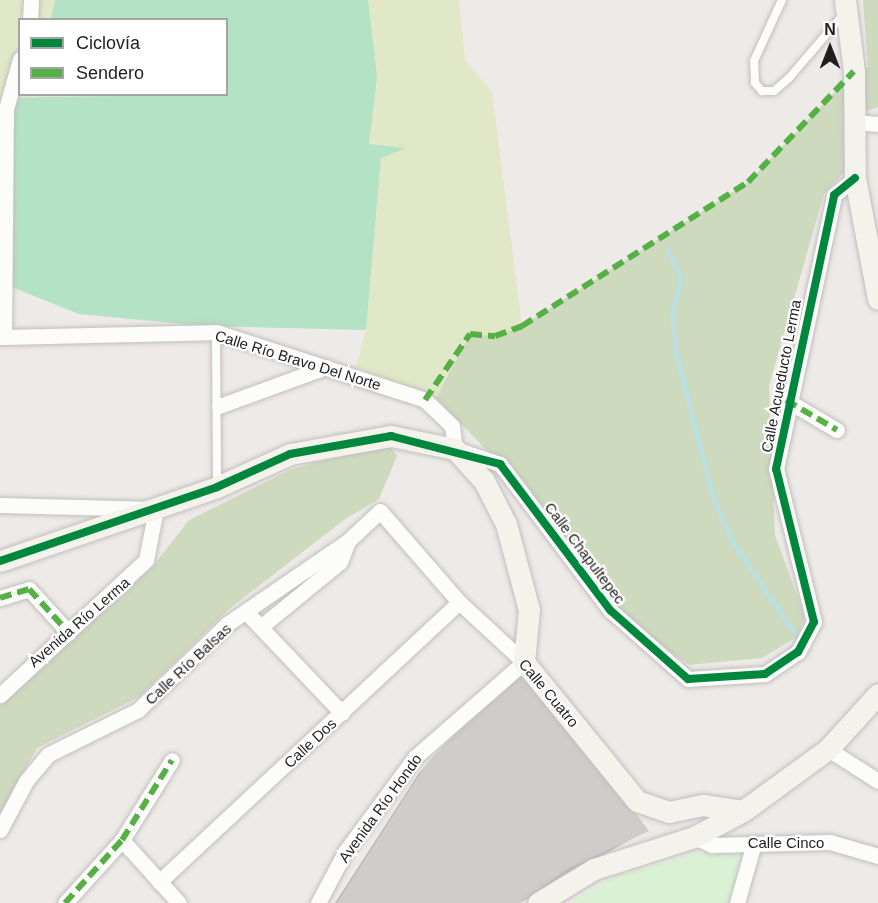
<!DOCTYPE html>
<meta charset="utf-8">
<style>
body{margin:0}
#map{position:relative;width:878px;height:903px;overflow:hidden;background:#edeae7;font-family:Helvetica,sans-serif}
div>[style]{position:absolute}
[style*='--x']{left:calc(var(--x)*1px);top:calc(var(--y)*1px);width:calc(var(--w)*1px);rotate:calc(var(--a)*1deg)}
.grass>*{inset:0;background:#e0e8c7}
.forest>*{inset:0;background:#cedabe}
.park>*{inset:0;background:#daf1d4}
.pitch>*{inset:0;background:#b4e2c5}
.shadow>*{inset:0;background:#0003}
.stream>*{height:5px;margin:-2.5px;padding:0 2.5px;transform-origin:2.5px;border-radius:2.5px;background:#bcdfdf}
.building>*{inset:0;background:#d0ccca}
.roads{filter:drop-shadow(0 0 2px #c0bfbe) drop-shadow(0 0 2px #c0bfbe)}
.lane>*{height:8px;margin:-4px;padding:0 4px;transform-origin:4px;border-radius:4px;background:#fcfcfb}
.street>*{height:15px;margin:-7.5px;padding:0 7.5px;transform-origin:7.5px;border-radius:7.5px;background:#fcfcfb}
.secondary>*{height:21px;margin:-10.5px;padding:0 10.5px;transform-origin:10.5px;border-radius:10.5px;background:#f3f2eb}
.quiet>*{height:6px;margin-top:-3px;transform-origin:0;background:repeating-linear-gradient(90deg,#55b145 0 12px,transparent 0 18px)}
.cycleway>*{height:8px;margin:-4px;padding:0 4px;transform-origin:4px;border-radius:4px;background:#00873e}
span{translate:-50% -50%;white-space:nowrap;text-align:center;line-height:1.15;-webkit-text-stroke:4.5px #fff;paint-order:stroke}
.street-label{font-size:15px;color:#1f1f1f}
.legend{position:absolute;left:18px;top:18px;width:210px;height:78px;box-sizing:border-box;background:#fff;border:2px solid #a5a5a5;margin:0;padding:8px 10px;list-style:none;font-size:18px;color:#1f1f1f}
.legend li{display:flex;align-items:center;gap:12px;height:30px}
.legend b{width:30px;border:2px solid #a5a5a5}
.north{position:absolute;left:800px;top:18px;width:60px;height:60px;-webkit-text-stroke:4px #fff;paint-order:stroke;rotate:0deg;font-size:16px;font-weight:700;line-height:24px;text-align:center;color:#1f1f1f}
.north::after{content:'';display:block;margin:auto;width:21px;height:27px;background:#1f1f1f;clip-path:polygon(50% 0,100% 100%,50% 72%,0 100%)}
</style>
<div id="map">
<div class="grass">
<i style="clip-path:polygon(evenodd,0 0,459px 0,465px 60px,492px 92px,522px 326px,495px 336px,470px 334px,436px 398px,356px 367px,366px 330px,381px 158px,404px 148px,199px 131px,32px 97px,0 106px,0 0,20px 20px,226px 20px,226px 94px,20px 94px,20px 20px)"></i>
</div>
<div class="forest">
<i style="clip-path:polygon(863px 0,878px 0,878px 107px,846px 118px,850px 166px,824px 194px,769px 386px,775px 535px,805px 617px,797px 637px,762px 658px,689px 665px,610px 610px,500px 464px,436px 398px,470px 334px,495px 336px,522px 326px,748px 182px,854px 72px,868px 67px)"></i>
<i style="clip-path:polygon(388px 443px,397px 456px,379px 499px,344px 520px,229px 609px,139px 697px,37px 748px,0 814px,0 704px,153px 566px,189px 520px,292px 469px)"></i>
</div>
<div class="park">
<i style="clip-path:polygon(743px 850px,730px 903px,569px 903px,614px 877px,700px 852px)"></i>
</div>
<div class="pitch">
<i style="clip-path:polygon(55px 0,368px 0,377px 77px,369px 144px,406px 148px,381px 158px,366px 330px,204px 326px,79px 314px,9px 286px,8px 98px,226px 94px,226px 20px,51px 19px)"></i>
</div>
<div class="shadow">
<i style="clip-path:polygon(524px 664px,647px 830px,520px 903px,335px 903px,419px 773px)"></i>
</div>
<div class="stream">
<i style="--x:668;--y:250;--w:31;--a:65"></i>
<i style="--x:681;--y:278;--w:37;--a:104"></i>
<i style="--x:672;--y:314;--w:35;--a:85"></i>
<i style="--x:675;--y:349;--w:154;--a:75.7"></i>
<i style="--x:713;--y:498;--w:51;--a:65.5"></i>
<i style="--x:734;--y:544;--w:112;--a:55.9"></i>
</div>
<div class="building">
<i style="clip-path:polygon(524px 662px,649px 831px,569px 868px,519px 903px,337px 903px,427px 763px)"></i>
</div>
<div class="roads">
<div class="lane">
<i style="--x:782;--y:0;--w:67;--a:114.7"></i>
<i style="--x:754;--y:61;--w:22;--a:87"></i>
<i style="--x:755;--y:83;--w:11;--a:49"></i>
<i style="--x:762;--y:91;--w:12;--a:0"></i>
<i style="--x:774;--y:91;--w:20;--a:-41"></i>
<i style="--x:789;--y:78;--w:83;--a:-49.4"></i>
<i style="--x:216;--y:332;--w:152;--a:89.6"></i>
</div>
<div class="street">
<i style="--x:30;--y:20;--w:20;--a:-87"></i>
<i style="--x:854;--y:122;--w:24;--a:5"></i>
<i style="--x:0;--y:337;--w:216;--a:-1.3"></i>
<i style="--x:216;--y:332;--w:220;--a:18"></i>
<i style="--x:425;--y:400;--w:37;--a:44"></i>
<i style="--x:452;--y:426;--w:23;--a:83"></i>
<i style="--x:455;--y:449;--w:47;--a:18.4"></i>
<i style="--x:500;--y:464;--w:183;--a:53"></i>
<i style="--x:610;--y:610;--w:104;--a:41.5"></i>
<i style="--x:688;--y:679;--w:77;--a:-3.7"></i>
<i style="--x:765;--y:674;--w:40;--a:-34"></i>
<i style="--x:798;--y:652;--w:34;--a:-62"></i>
<i style="--x:814;--y:622;--w:158;--a:-103.9"></i>
<i style="--x:776;--y:469;--w:280;--a:-78"></i>
<i style="--x:834;--y:195;--w:27;--a:-39"></i>
<i style="--x:4;--y:337;--w:228;--a:-89.5"></i>
<i style="--x:6;--y:109;--w:52;--a:-74.4"></i>
<i style="--x:786;--y:400;--w:59;--a:30.5"></i>
<i style="--x:219;--y:406;--w:114;--a:-20"></i>
<i style="--x:0;--y:505;--w:156;--a:1.5"></i>
<i style="--x:156;--y:509;--w:52;--a:101.1"></i>
<i style="--x:146;--y:560;--w:199;--a:137.2"></i>
<i style="--x:0;--y:598;--w:30;--a:-17"></i>
<i style="--x:29;--y:589;--w:59;--a:47.7"></i>
<i style="--x:247;--y:613;--w:138;--a:46.5"></i>
<i style="--x:263;--y:625;--w:99;--a:-39.3"></i>
<i style="--x:340;--y:562;--w:22;--a:-69"></i>
<i style="--x:828;--y:749;--w:59;--a:32.6"></i>
<i style="--x:0;--y:830;--w:55;--a:-62"></i>
<i style="--x:26;--y:781;--w:35;--a:-50"></i>
<i style="--x:49;--y:754;--w:99;--a:-26.3"></i>
<i style="--x:138;--y:710;--w:124;--a:-44"></i>
<i style="--x:227;--y:624;--w:148;--a:-34.5"></i>
<i style="--x:349;--y:540;--w:42;--a:-43.1"></i>
<i style="--x:380;--y:511;--w:121;--a:49"></i>
<i style="--x:459;--y:602;--w:88;--a:42.7"></i>
<i style="--x:524;--y:662;--w:145;--a:138.9"></i>
<i style="--x:415;--y:757;--w:118;--a:126.4"></i>
<i style="--x:345;--y:852;--w:58;--a:117.9"></i>
<i style="--x:694;--y:837;--w:20;--a:24"></i>
<i style="--x:712;--y:845;--w:118;--a:-1.5"></i>
<i style="--x:830;--y:842;--w:50;--a:16.3"></i>
<i style="--x:122;--y:840;--w:85;--a:47.9"></i>
<i style="--x:159;--y:882;--w:410;--a:-43"></i>
<i style="--x:65;--y:903;--w:85;--a:-47.9"></i>
<i style="--x:122;--y:840;--w:94;--a:-58"></i>
<i style="--x:737;--y:903;--w:62;--a:-74.2"></i>
</div>
<div class="secondary">
<i style="--x:845;--y:0;--w:72;--a:82.8"></i>
<i style="--x:854;--y:71;--w:107;--a:89.5"></i>
<i style="--x:855;--y:178;--w:123;--a:79.2"></i>
<i style="--x:0;--y:561;--w:229;--a:-18.8"></i>
<i style="--x:217;--y:487;--w:80;--a:-24.3"></i>
<i style="--x:290;--y:454;--w:103;--a:-10.1"></i>
<i style="--x:391;--y:436;--w:65;--a:11.5"></i>
<i style="--x:455;--y:449;--w:43;--a:47.8"></i>
<i style="--x:484;--y:481;--w:48;--a:62.9"></i>
<i style="--x:506;--y:524;--w:89;--a:75"></i>
<i style="--x:529;--y:610;--w:52;--a:95.5"></i>
<i style="--x:524;--y:662;--w:179;--a:50.9"></i>
<i style="--x:637;--y:801;--w:34;--a:19"></i>
<i style="--x:669;--y:812;--w:35;--a:-12"></i>
<i style="--x:703;--y:805;--w:40;--a:8.5"></i>
<i style="--x:538;--y:903;--w:66;--a:-31.3"></i>
<i style="--x:594;--y:869;--w:105;--a:-17.7"></i>
<i style="--x:694;--y:837;--w:55;--a:-28"></i>
<i style="--x:743;--y:811;--w:105;--a:-36.1"></i>
<i style="--x:828;--y:749;--w:74;--a:-47.7"></i>
</div>
</div>
<div class="quiet">
<i style="--x:425;--y:400;--w:80;--a:-55.7"></i>
<i style="--x:470;--y:334;--w:25;--a:5"></i>
<i style="--x:495;--y:336;--w:29;--a:-20"></i>
<i style="--x:522;--y:326;--w:268;--a:-32.5"></i>
<i style="--x:748;--y:182;--w:153;--a:-46.3"></i>
<i style="--x:786;--y:400;--w:59;--a:30.5"></i>
<i style="--x:0;--y:598;--w:30;--a:-17"></i>
<i style="--x:29;--y:589;--w:59;--a:47.7"></i>
<i style="--x:65;--y:903;--w:85;--a:-47.9"></i>
<i style="--x:122;--y:840;--w:94;--a:-58"></i>
</div>
<div class="cycleway">
<i style="--x:0;--y:561;--w:229;--a:-18.8"></i>
<i style="--x:217;--y:487;--w:80;--a:-24.3"></i>
<i style="--x:290;--y:454;--w:103;--a:-10.1"></i>
<i style="--x:391;--y:436;--w:113;--a:14.4"></i>
<i style="--x:500;--y:464;--w:183;--a:53"></i>
<i style="--x:610;--y:610;--w:104;--a:41.5"></i>
<i style="--x:688;--y:679;--w:77;--a:-3.7"></i>
<i style="--x:765;--y:674;--w:40;--a:-34"></i>
<i style="--x:798;--y:652;--w:34;--a:-62"></i>
<i style="--x:814;--y:622;--w:158;--a:-103.9"></i>
<i style="--x:776;--y:469;--w:280;--a:-78"></i>
<i style="--x:834;--y:195;--w:27;--a:-39"></i>
</div>
<div class="street-label">
<span style="left:298px;top:360px;rotate:17deg">Calle Río Bravo Del Norte</span>
<span style="left:781px;top:376px;rotate:-79deg">Calle Acueducto Lerma</span>
<span style="left:585px;top:553px;rotate:53deg">Calle Chapultepec</span>
<span style="left:79px;top:622px;rotate:-41deg">Avenida Río Lerma</span>
<span style="left:188px;top:664px;rotate:-43deg">Calle Río Balsas</span>
<span style="left:549px;top:693px;rotate:50deg">Calle Cuatro</span>
<span style="left:310px;top:743px;rotate:-43deg">Calle Dos</span>
<span style="left:380px;top:808px;rotate:-54deg">Avenida Río Hondo</span>
<span style="left:786px;top:843px">Calle Cinco</span>
</div>
<ul class="legend">
<li><b style="height:8px;background:#00873e"></b>Ciclovía</li>
<li><b style="height:8px;background:#55b145"></b>Sendero</li>
</ul>
<div class="north">N</div>
</div>
